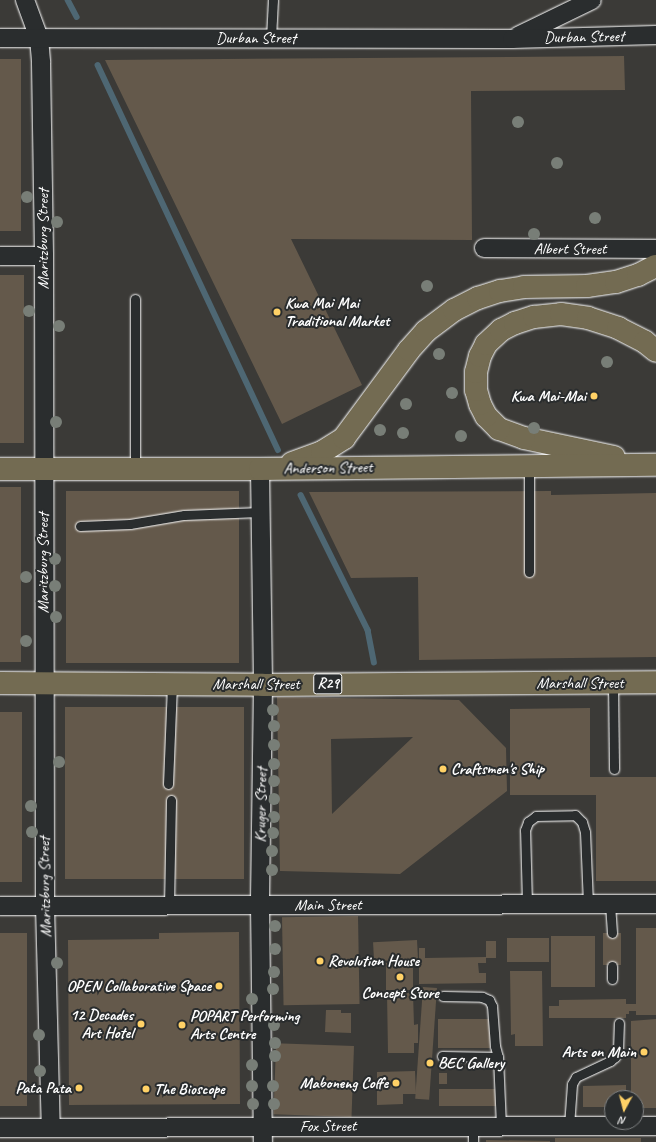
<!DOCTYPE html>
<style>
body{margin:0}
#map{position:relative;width:656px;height:1142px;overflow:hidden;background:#3b3a37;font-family:Caveat,sans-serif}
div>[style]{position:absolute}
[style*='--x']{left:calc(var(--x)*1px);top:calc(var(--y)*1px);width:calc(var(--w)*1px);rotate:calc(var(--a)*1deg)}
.stream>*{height:5.5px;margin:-2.75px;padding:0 2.75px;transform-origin:2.75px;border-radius:2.75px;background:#4e6773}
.building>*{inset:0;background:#64594b;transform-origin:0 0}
.roads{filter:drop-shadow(0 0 1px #fff) drop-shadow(0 0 1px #fff)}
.service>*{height:9px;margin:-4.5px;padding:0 4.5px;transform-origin:4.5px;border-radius:4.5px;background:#2a2d2e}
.minor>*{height:18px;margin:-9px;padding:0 9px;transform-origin:9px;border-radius:9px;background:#2a2d2e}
.primary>*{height:22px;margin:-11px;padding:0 11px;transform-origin:11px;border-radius:11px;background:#736b52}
.trees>*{width:12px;height:12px;margin:-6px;border-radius:50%;background:#787e77}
.dots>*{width:11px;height:11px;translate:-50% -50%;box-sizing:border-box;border:2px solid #2a2d2e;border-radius:50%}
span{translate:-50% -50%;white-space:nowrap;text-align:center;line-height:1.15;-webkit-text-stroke:4px #2a2d2e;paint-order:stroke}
.shield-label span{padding:1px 3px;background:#2a2d2e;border:1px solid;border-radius:3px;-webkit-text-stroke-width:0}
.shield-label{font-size:15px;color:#fff;font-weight:700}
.street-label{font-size:16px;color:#fff}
.poi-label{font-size:16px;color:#fff;font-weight:700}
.left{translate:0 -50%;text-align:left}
.right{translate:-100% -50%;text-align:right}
.north{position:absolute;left:604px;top:1090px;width:40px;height:40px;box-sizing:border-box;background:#2a2d2e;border:1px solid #7f8182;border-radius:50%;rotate:187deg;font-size:11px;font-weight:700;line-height:16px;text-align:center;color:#fff}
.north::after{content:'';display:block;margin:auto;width:14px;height:18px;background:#ffd166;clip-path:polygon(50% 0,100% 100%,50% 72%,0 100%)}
</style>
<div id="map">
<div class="stream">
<i style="--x:68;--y:0;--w:19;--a:62"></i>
<i style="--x:98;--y:65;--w:425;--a:64.9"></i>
<i style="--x:301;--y:495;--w:151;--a:63.6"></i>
<i style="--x:368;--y:630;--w:33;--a:79"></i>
</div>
<div class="building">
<i style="clip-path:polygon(624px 56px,625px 90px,471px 91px,472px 240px,291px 239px,362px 385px,282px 424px,105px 60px)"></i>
<i style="left:0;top:59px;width:21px;height:172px"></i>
<i style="left:0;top:275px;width:24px;height:168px"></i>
<i style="left:0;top:487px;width:21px;height:175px"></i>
<i style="left:239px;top:491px;width:172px;height:173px;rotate:90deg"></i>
<i style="clip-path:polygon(551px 491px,551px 495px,656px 493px,656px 657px,419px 660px,418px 577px,351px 578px,309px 492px)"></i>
<i style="clip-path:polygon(evenodd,277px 697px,459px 700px,506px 748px,507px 791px,400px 874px,280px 871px,277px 697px,413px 737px,332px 814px,331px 739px,413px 737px)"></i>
<i style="left:244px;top:707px;width:172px;height:179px;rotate:90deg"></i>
<i style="clip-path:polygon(590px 708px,590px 777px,656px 777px,656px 881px,596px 881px,596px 795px,510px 795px,510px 709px)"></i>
<i style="left:0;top:712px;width:22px;height:170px"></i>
<i style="left:358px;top:916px;width:88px;height:76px;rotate:89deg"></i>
<i style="left:656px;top:928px;width:87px;height:20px;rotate:90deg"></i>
<i style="clip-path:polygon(239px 932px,240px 1104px,69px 1105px,68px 940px,159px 939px,159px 933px)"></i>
<i style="left:0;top:933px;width:27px;height:173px"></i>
<i style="left:603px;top:933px;width:18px;height:32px"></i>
<i style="left:595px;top:936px;width:51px;height:44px;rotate:90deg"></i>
<i style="left:507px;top:938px;width:42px;height:24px"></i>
<i style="left:417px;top:940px;width:19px;height:44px;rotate:87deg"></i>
<i style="left:486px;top:941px;width:10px;height:17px"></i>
<i style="clip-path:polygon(419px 948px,425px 948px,425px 958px,486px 957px,486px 963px,478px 963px,479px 973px,486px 973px,486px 983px,419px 984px)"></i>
<i style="left:413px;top:963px;width:27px;height:27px;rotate:90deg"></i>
<i style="clip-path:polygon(510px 971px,542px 971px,543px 1046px,515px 1046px,515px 1034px,511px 1035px)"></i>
<i style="left:423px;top:987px;width:14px;height:112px;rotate:4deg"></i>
<i style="clip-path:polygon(387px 993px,413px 993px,414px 1025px,418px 1024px,418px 1043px,414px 1043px,414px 1053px,388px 1053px)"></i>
<i style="clip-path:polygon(626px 999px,626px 1004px,636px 1004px,636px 1011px,629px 1011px,629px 1014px,626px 1014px,626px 1018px,549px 1018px,549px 1006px,559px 1006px,559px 1000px)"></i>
<i style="clip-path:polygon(326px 1010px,341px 1010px,341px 1013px,351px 1013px,351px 1033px,325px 1032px)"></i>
<i style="left:490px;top:1019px;width:29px;height:52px;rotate:90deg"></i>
<i style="clip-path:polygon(656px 1019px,656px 1108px,636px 1108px,636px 1098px,631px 1098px,631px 1021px)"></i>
<i style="left:354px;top:1046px;width:71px;height:78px;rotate:92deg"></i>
<i style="clip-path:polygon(415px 1071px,416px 1094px,403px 1094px,403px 1104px,377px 1105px,377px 1072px)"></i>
<i style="left:439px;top:1073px;width:8px;height:11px"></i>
<i style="clip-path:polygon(626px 1085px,626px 1098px,612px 1098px,612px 1107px,583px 1107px,583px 1086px)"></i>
<i style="left:439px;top:1089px;width:58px;height:17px"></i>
<i style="left:555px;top:1138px;width:86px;height:4px"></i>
<i style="clip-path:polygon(486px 1140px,550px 1141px,550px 1142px,486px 1142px)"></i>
</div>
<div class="roads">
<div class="service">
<i style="--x:271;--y:38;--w:38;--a:-87"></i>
<i style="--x:135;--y:469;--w:170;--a:-90"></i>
<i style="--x:80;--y:526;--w:50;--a:-2.3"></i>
<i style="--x:130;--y:524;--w:55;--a:-9.5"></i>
<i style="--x:184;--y:515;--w:76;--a:-2.3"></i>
<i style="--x:529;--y:572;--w:106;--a:-90"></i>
<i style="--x:613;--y:683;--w:86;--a:89.3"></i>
<i style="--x:168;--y:784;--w:101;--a:-87.7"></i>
<i style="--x:527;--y:904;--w:74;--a:-91.5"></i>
<i style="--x:525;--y:830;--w:9;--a:-69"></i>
<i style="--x:528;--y:822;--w:10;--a:-37"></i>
<i style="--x:536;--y:816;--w:39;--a:-1"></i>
<i style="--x:575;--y:815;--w:10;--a:45"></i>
<i style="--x:582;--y:822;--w:10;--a:73"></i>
<i style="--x:585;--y:832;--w:72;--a:87.6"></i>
<i style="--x:610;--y:904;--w:29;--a:86"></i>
<i style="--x:169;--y:905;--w:105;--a:-88.9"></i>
<i style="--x:612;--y:966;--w:13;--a:90"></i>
<i style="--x:443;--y:996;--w:39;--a:1"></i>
<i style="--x:482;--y:997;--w:8;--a:23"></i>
<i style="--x:489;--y:1000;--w:7;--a:63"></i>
<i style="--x:492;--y:1006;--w:40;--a:85.7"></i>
<i style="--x:495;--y:1046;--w:11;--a:75"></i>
<i style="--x:498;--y:1057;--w:69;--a:87.5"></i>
<i style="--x:442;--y:1056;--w:56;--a:1"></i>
<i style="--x:569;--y:1126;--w:42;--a:-85.9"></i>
<i style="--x:572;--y:1084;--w:8;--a:-60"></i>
<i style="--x:576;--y:1077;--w:38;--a:-25"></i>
<i style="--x:610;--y:1061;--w:6;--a:-39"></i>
<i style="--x:615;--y:1057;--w:8;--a:-67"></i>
<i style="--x:618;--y:1050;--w:27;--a:-88"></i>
<i style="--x:473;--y:1142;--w:16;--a:-90"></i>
</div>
<div class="minor">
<i style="--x:25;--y:0;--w:40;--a:69.8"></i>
<i style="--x:39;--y:38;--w:25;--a:85"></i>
<i style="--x:41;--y:63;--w:193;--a:89.1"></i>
<i style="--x:44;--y:256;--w:650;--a:89.91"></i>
<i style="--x:45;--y:906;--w:222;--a:88.5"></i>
<i style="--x:518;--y:36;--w:82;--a:-25.9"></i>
<i style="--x:0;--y:38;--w:512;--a:0.11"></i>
<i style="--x:512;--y:39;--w:144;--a:-1.6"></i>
<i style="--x:484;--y:248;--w:172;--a:0.3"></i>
<i style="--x:0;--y:256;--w:44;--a:0"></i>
<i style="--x:260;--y:469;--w:216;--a:89.2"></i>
<i style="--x:263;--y:685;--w:220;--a:90.8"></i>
<i style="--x:260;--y:905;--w:237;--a:89.3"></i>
<i style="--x:0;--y:906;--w:656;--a:-0.17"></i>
<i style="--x:0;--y:1128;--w:656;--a:-0.17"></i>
</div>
<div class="primary">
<i style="--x:614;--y:457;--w:92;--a:-168.1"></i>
<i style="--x:524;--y:438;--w:27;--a:-160"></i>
<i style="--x:499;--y:429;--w:18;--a:-135"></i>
<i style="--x:486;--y:416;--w:13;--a:-117"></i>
<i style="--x:480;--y:404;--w:15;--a:-106"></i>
<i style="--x:476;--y:390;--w:18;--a:-90"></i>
<i style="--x:476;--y:372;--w:16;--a:-76"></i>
<i style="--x:480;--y:356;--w:13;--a:-63"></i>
<i style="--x:486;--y:344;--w:21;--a:-43"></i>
<i style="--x:501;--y:330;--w:16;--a:-27"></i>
<i style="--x:515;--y:323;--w:20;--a:-18"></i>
<i style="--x:534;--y:317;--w:27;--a:-6"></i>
<i style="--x:561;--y:314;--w:27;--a:8"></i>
<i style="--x:588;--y:318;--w:32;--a:18"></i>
<i style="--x:618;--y:328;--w:30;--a:27"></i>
<i style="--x:645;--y:342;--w:14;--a:39"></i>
<i style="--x:292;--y:463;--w:32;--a:-20"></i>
<i style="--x:322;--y:452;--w:26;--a:-32"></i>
<i style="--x:344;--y:438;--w:109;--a:-53.5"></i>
<i style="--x:409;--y:350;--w:25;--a:-48"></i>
<i style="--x:426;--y:331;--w:35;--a:-37"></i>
<i style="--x:454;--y:310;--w:27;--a:-27"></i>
<i style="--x:478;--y:298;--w:23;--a:-18"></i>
<i style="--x:500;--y:291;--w:24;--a:-9"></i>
<i style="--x:524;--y:287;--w:63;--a:-0.9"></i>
<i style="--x:587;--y:286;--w:29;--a:-8"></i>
<i style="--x:616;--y:282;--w:23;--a:-18"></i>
<i style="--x:638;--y:275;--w:20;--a:-27"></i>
<i style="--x:0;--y:469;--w:260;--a:0"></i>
<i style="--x:260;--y:469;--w:396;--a:-0.6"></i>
<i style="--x:0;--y:683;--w:263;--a:0.4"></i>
<i style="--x:263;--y:685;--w:393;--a:-0.4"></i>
</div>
</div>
<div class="trees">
<i style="left:518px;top:122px"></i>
<i style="left:557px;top:163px"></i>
<i style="left:27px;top:197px"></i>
<i style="left:595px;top:218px"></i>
<i style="left:57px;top:222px"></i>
<i style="left:534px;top:234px"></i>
<i style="left:427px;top:286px"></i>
<i style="left:29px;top:311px"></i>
<i style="left:59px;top:326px"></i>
<i style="left:439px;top:354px"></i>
<i style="left:607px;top:362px"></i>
<i style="left:452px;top:393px"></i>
<i style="left:406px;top:404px"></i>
<i style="left:56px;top:422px"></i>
<i style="left:534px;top:428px"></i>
<i style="left:380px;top:430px"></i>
<i style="left:403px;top:433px"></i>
<i style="left:461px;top:436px"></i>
<i style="left:55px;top:559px"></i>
<i style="left:26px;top:577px"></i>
<i style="left:55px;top:586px"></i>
<i style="left:56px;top:617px"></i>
<i style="left:26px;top:641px"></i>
<i style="left:273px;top:710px"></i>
<i style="left:274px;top:726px"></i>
<i style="left:274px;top:745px"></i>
<i style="left:59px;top:762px"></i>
<i style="left:274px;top:764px"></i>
<i style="left:274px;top:781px"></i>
<i style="left:274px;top:799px"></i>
<i style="left:31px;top:806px"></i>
<i style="left:274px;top:817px"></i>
<i style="left:32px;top:832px"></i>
<i style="left:273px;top:833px"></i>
<i style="left:272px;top:851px"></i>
<i style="left:272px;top:870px"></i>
<i style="left:275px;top:926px"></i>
<i style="left:275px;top:949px"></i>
<i style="left:57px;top:963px"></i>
<i style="left:274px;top:972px"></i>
<i style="left:273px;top:989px"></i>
<i style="left:252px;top:999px"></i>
<i style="left:274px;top:1025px"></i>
<i style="left:39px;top:1035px"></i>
<i style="left:275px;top:1043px"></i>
<i style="left:275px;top:1056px"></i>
<i style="left:252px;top:1065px"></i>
<i style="left:40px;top:1071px"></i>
<i style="left:252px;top:1086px"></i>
<i style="left:273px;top:1086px"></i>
<i style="left:253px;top:1104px"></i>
<i style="left:274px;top:1104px"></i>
</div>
<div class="dots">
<i style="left:277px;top:312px;background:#ffd166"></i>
<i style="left:594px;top:396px;background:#ffd166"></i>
<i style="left:443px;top:769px;background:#ffd166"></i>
<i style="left:320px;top:961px;background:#ffd166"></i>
<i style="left:400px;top:977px;background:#ffd166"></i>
<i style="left:219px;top:986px;background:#ffd166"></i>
<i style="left:141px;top:1024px;background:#ffd166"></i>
<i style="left:182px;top:1025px;background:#ffd166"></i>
<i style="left:644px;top:1052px;background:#ffd166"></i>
<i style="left:430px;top:1063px;background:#ffd166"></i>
<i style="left:396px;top:1083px;background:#ffd166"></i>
<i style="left:79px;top:1088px;background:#ffd166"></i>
<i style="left:146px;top:1089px;background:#ffd166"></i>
</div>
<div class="shield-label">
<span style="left:328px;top:684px">R29</span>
</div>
<div class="street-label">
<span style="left:584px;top:37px;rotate:-1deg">Durban Street</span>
<span style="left:256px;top:38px">Durban Street</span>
<span style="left:43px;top:239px;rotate:-90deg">Maritzburg Street</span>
<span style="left:570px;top:249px">Albert Street</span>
<span style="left:328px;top:468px;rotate:-1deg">Anderson Street</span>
<span style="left:43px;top:563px;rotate:-90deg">Maritzburg Street</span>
<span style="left:580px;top:683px">Marshall Street</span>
<span style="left:256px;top:684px">Marshall Street</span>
<span style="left:261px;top:805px;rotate:-89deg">Kruger Street</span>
<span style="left:45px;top:887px;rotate:-91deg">Maritzburg Street</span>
<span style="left:328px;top:905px">Main Street</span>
<span style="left:328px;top:1126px">Fox Street</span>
</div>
<div class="poi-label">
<span class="left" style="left:285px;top:312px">Kwa Mai Mai<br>Traditional Market</span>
<span class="right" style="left:586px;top:396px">Kwa Mai-Mai</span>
<span class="left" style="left:451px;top:769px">Craftsmen's Ship</span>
<span class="left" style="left:328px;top:961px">Revolution House</span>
<span class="right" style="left:211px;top:986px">OPEN Collaborative Space</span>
<span style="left:400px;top:993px">Concept Store</span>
<span class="right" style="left:133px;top:1024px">12 Decades<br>Art Hotel</span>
<span class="left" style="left:190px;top:1025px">POPART Performing<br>Arts Centre</span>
<span class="right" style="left:636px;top:1052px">Arts on Main</span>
<span class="left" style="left:438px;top:1063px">BEC Gallery</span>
<span class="right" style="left:388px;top:1083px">Maboneng Coffe</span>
<span class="right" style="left:71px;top:1088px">Pata Pata</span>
<span class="left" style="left:154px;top:1089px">The Bioscope</span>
</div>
<div class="north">N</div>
</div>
